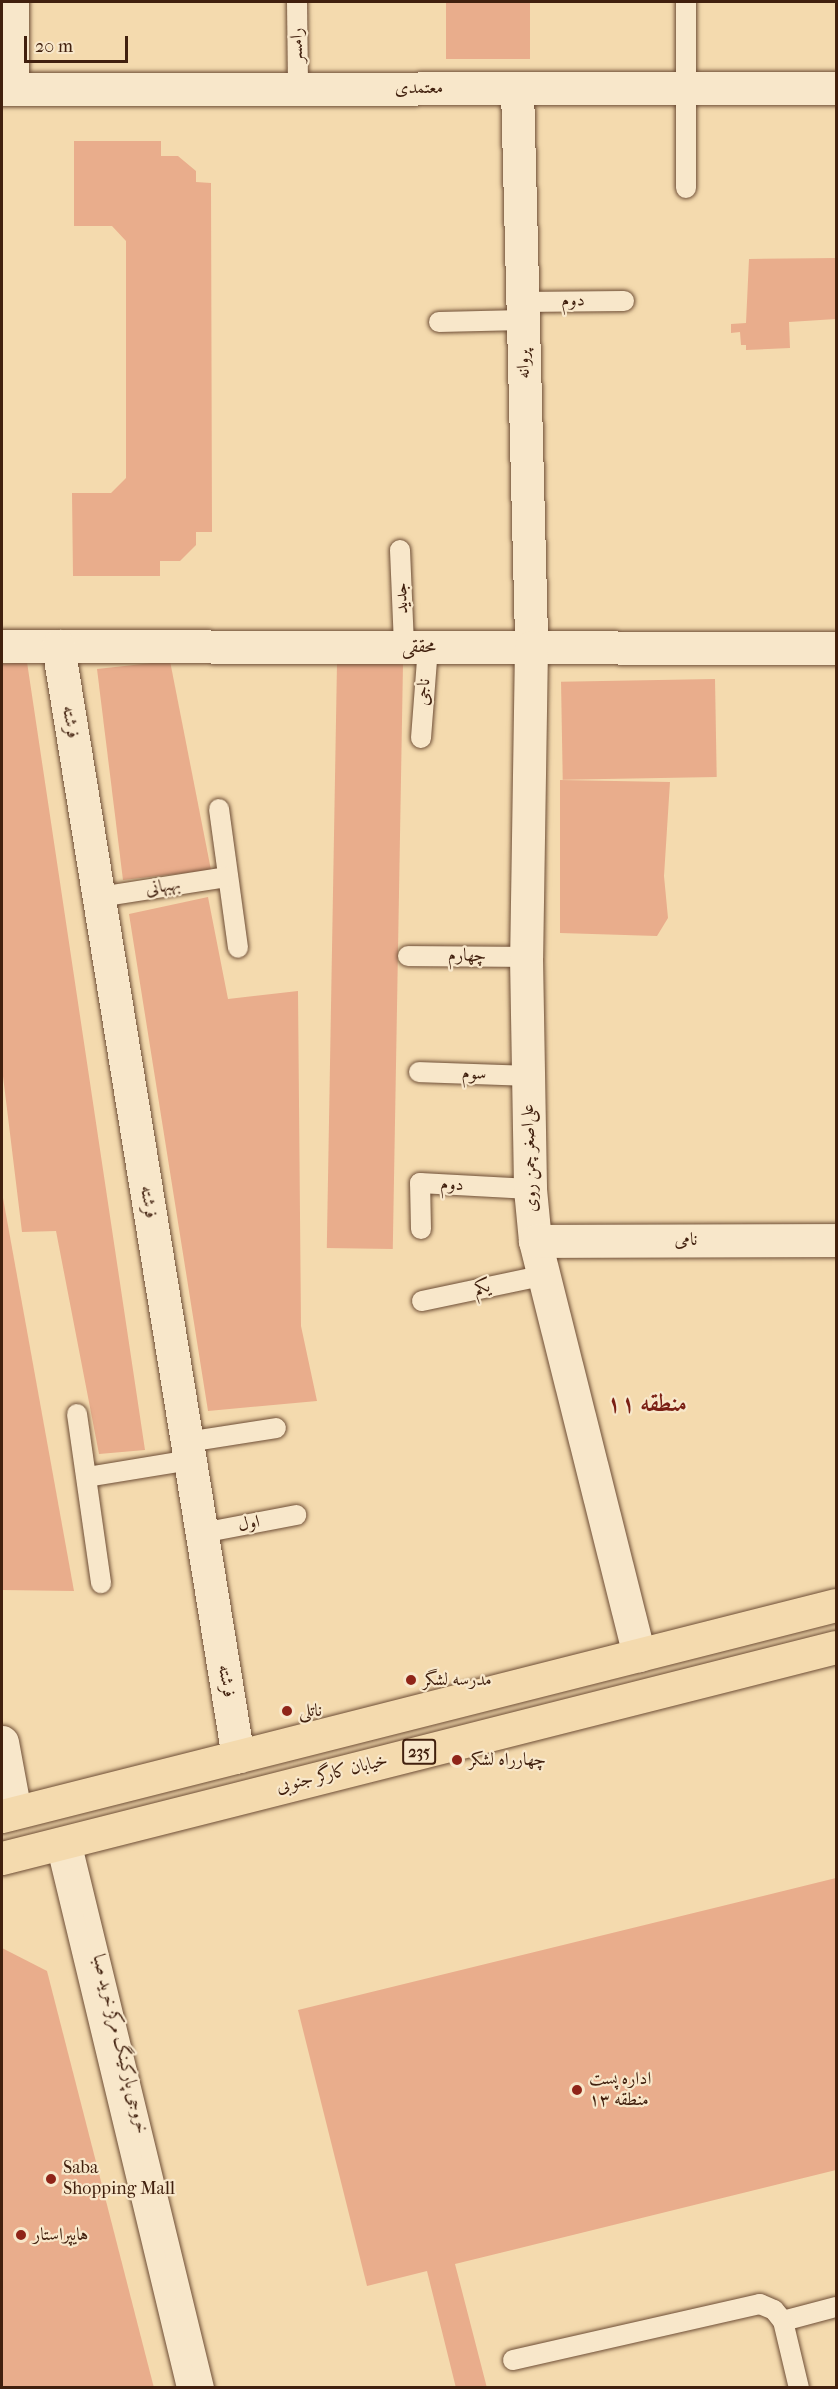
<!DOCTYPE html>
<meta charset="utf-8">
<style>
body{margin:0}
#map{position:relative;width:838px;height:2389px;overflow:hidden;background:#f4daae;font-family:"IM FELL French Canon",Amiri,serif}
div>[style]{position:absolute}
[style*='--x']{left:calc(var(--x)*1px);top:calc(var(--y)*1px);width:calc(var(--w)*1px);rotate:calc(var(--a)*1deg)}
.building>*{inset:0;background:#e9ad8c;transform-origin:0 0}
.roads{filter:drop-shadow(0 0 2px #6e4e36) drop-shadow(0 0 2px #6e4e36)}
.service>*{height:20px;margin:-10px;padding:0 10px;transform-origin:10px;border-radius:10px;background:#f8e7ca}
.minor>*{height:33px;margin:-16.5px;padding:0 16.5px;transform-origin:16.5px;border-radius:16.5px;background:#f8e7ca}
.tertiary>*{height:33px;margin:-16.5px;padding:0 16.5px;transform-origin:16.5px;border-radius:16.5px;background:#f8e7ca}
.primary>*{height:33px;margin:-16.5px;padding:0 16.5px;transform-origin:16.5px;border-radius:16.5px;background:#f4daae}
.dots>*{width:16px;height:16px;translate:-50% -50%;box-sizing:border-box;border:3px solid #f8e7ca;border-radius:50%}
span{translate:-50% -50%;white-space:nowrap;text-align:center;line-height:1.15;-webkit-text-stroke:4.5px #f8e7ca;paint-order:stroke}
.shield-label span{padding:2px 4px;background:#f8e7ca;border:2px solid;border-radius:4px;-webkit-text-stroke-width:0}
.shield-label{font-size:16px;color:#41200e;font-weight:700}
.street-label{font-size:18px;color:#41200e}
.poi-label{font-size:18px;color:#41200e}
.left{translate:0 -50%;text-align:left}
.district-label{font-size:24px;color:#7a1f14;font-weight:700}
.frame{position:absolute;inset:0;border:3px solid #41200e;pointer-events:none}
.scale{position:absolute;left:24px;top:36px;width:104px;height:27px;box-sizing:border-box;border:3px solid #41200e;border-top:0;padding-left:8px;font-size:18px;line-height:21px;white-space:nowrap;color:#41200e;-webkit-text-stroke:4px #f8e7ca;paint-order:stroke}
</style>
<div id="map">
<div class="building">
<i style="left:446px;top:2px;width:84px;height:57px"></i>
<i style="clip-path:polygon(74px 141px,161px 141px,161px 156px,178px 156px,196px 171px,196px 182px,211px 183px,212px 532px,196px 532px,196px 545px,180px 561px,160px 561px,160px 576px,73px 576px,72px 493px,111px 493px,126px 478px,126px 241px,112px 226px,74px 226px)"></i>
<i style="clip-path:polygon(836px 258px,836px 319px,789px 322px,790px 348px,746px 350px,746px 345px,741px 345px,740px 332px,731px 333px,731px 324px,746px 323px,749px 259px)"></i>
<i style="clip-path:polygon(170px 661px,211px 870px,123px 880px,97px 669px)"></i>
<i style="clip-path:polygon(27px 662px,145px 1450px,99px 1454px,56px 1231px,22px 1232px,2px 1068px,2px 664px)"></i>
<i style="left:337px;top:663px;width:66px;height:585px;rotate:1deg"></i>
<i style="left:715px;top:679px;width:98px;height:154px;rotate:89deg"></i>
<i style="clip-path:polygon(560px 780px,670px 782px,664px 876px,668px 918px,657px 936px,560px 933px)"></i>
<i style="clip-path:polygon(208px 897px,228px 999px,298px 991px,301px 1326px,317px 1401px,208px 1411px,129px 914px)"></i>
<i style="clip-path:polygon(2px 1198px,3px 1198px,74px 1591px,2px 1590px)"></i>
<i style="clip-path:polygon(836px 1878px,836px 2170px,455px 2264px,487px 2388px,456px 2388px,427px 2271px,367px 2286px,298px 2010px)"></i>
<i style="clip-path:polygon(2px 1948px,47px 1971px,154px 2388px,2px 2388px)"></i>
</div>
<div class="roads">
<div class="service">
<i style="--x:297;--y:2;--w:86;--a:89.3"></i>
<i style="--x:686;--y:2;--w:186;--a:90"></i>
<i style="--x:522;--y:302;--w:102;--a:-0.6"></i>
<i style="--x:439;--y:322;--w:84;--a:-1.4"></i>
<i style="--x:400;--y:550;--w:97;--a:87.6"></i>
<i style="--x:421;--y:738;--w:91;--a:-85.6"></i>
<i style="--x:219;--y:809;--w:140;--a:82.2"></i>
<i style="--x:99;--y:897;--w:130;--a:-8.9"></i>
<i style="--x:408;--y:956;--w:118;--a:0.5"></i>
<i style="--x:419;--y:1072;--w:109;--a:2.1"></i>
<i style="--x:421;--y:1229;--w:46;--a:-91.2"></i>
<i style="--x:420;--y:1183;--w:110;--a:3.1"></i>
<i style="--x:422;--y:1301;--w:122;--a:-11.9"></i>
<i style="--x:77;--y:1414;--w:171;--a:81.9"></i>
<i style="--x:187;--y:1442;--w:90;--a:-8.9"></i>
<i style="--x:87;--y:1477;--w:104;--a:-9.4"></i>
<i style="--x:202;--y:1533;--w:96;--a:-10.8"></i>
<i style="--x:71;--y:1841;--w:563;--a:76.33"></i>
<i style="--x:56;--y:1844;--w:560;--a:76.46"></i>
<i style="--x:783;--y:2321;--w:55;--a:-14.8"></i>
<i style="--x:513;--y:2360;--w:253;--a:-12.8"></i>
<i style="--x:760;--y:2304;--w:15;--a:23"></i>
<i style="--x:774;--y:2310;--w:14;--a:51"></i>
<i style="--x:783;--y:2321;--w:69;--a:76.6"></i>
</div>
<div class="minor">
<i style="--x:517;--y:88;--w:551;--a:88.54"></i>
<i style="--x:2;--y:89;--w:10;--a:0"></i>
<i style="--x:12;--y:89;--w:87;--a:-90"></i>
<i style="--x:2;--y:646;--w:834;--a:0.14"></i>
<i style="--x:58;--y:646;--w:1125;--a:80.8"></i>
<i style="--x:531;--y:647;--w:310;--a:90.9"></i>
<i style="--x:526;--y:957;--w:232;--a:89"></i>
<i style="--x:530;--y:1189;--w:52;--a:84.5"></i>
<i style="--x:535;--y:1241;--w:427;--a:75.9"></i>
<i style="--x:535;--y:1241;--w:301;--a:-0.2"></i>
<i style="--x:2;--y:1742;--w:71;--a:79.5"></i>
</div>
<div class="tertiary">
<i style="--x:12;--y:89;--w:824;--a:-0.07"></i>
</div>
<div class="primary">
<i style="--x:2;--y:1816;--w:860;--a:-14.2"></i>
<i style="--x:2;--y:1858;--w:860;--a:-14.2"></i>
</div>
</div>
<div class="dots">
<i style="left:411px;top:1680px;background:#8f2418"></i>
<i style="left:287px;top:1711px;background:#8f2418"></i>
<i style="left:457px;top:1760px;background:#8f2418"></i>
<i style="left:577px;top:2090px;background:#8f2418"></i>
<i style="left:51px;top:2179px;background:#8f2418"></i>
<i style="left:21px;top:2235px;background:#8f2418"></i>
</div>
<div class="shield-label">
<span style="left:419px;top:1752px">235</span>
</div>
<div class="street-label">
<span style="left:297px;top:45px;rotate:-90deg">رامسر</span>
<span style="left:419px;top:88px">معتمدی</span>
<span style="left:573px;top:301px;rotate:-1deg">دوم</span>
<span style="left:524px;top:364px;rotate:-91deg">پروانه</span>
<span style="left:402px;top:598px;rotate:-92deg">جدید</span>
<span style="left:419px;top:647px">محققی</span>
<span style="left:424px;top:692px;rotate:-86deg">ناجی</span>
<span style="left:70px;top:722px;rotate:81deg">فرشته</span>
<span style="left:163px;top:887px;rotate:-9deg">بهبهانی</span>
<span style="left:467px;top:956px;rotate:1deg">چهارم</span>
<span style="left:474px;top:1074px;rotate:2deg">سوم</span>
<span style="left:530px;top:1158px;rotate:-92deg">علی‌اصغر چمن روی</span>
<span style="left:452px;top:1185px;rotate:3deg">دوم</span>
<span style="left:148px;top:1202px;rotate:81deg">فرشته</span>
<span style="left:686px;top:1240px">نامی</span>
<span style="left:482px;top:1288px;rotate:-12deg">یکم</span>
<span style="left:249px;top:1524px;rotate:-11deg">اول</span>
<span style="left:226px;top:1681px;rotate:81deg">فرشته</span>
<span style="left:332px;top:1774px;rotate:-14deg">خیابان کارگر جنوبی</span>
<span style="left:120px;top:2044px;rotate:76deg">خروجی پارکینگ مرکز خرید صبا</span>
</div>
<div class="poi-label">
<span class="left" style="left:423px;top:1680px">مدرسه لشگر</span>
<span class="left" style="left:299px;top:1711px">ناتلی</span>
<span class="left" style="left:469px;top:1760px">چهارراه لشکر</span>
<span class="left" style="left:589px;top:2090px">اداره پست<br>منطقه ۱۳</span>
<span class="left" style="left:63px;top:2179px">Saba<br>Shopping Mall</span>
<span class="left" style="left:33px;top:2235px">هایپراستار</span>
</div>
<div class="district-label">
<span style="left:647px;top:1404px">منطقه ۱۱</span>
</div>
<div class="frame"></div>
<div class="scale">20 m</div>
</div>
